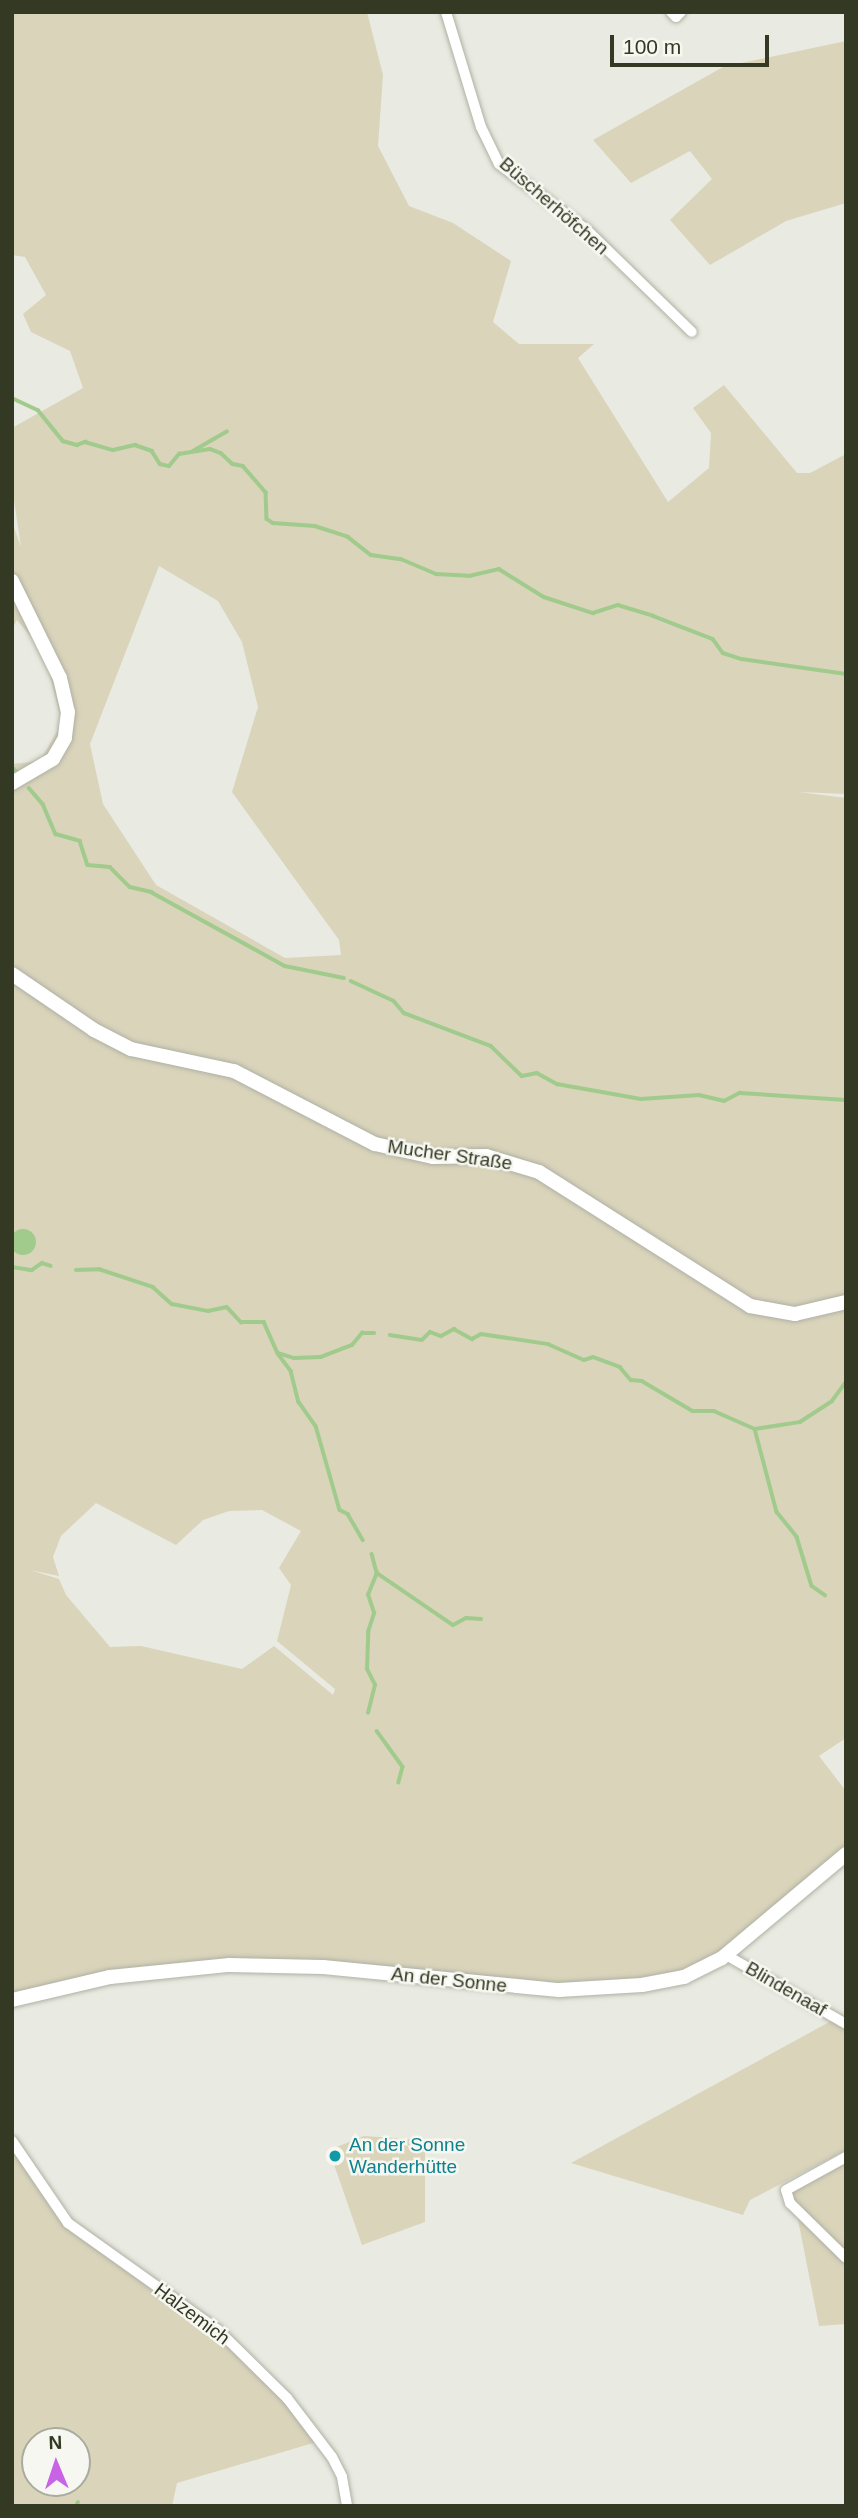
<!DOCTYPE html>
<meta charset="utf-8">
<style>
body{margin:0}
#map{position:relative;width:858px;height:2518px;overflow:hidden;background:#e9eae1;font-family:Helvetica,sans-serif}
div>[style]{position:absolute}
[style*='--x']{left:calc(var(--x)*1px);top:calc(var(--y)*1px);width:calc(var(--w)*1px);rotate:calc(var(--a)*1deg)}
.green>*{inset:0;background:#dad4bb}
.water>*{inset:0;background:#a1cb8d}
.round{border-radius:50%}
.stream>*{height:3.5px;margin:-1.75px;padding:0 1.75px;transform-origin:1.75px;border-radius:1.75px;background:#a1cb8d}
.roads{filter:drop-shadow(0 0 2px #afb1a4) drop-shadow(0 0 2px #afb1a4)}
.street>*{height:10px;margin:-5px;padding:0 5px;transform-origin:5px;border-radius:5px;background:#fff}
.secondary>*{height:14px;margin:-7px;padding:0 7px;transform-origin:7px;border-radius:7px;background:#fff}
.dots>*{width:19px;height:19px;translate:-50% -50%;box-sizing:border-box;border:4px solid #f7f7f1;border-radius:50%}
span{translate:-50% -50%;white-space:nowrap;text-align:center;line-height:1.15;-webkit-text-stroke:5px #f7f7f1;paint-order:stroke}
.street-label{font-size:19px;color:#333923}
.culture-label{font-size:19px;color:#0d838f}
.left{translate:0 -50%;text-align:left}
.frame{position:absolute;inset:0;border:14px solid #333923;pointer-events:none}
.north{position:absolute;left:21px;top:2427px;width:70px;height:70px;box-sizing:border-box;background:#f7f7f1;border:2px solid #a9ab9f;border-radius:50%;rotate:358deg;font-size:19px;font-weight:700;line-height:28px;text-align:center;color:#333923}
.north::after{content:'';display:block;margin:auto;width:24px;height:32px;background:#c963e6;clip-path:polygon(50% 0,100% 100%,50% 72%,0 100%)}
.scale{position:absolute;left:610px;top:35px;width:159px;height:32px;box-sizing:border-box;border:4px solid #333923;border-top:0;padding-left:9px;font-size:21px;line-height:24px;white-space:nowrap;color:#333923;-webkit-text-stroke:5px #f7f7f1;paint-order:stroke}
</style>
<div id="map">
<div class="green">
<i style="clip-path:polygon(evenodd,12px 12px,367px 12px,383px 75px,378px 146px,409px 206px,453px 223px,511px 261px,493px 322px,519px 344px,594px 344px,578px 358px,668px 502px,709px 468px,711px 433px,693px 408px,724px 385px,797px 473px,810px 473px,846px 454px,846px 794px,799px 792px,846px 798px,846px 1738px,819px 1756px,846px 1791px,846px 1855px,697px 1973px,594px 1990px,229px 1965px,12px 2000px,12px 764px,40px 761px,62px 723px,44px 653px,17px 620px,12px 629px,12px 522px,21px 547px,12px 487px,12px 428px,83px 388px,70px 351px,31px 332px,23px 314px,46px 295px,25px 257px,12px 255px,12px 12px,159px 566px,218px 601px,242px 642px,258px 707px,232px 792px,339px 940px,341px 955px,285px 958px,156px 885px,103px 804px,90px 744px,159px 566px,12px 12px,96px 1503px,176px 1545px,203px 1520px,229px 1511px,262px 1510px,301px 1531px,279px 1568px,291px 1585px,277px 1641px,335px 1689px,333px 1695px,274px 1646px,242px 1669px,141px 1646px,110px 1647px,66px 1595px,59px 1579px,30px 1570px,59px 1576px,53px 1557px,61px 1536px,96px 1503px)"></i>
<i style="clip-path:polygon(846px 41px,846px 203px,786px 221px,710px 265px,670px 220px,712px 179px,690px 151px,631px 183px,593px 140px,723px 67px)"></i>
<i style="clip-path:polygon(833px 2020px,846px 2028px,846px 2150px,750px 2200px,743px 2215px,571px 2163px)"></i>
<i style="clip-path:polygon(364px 2136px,425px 2140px,425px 2222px,362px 2245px,329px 2150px)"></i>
<i style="clip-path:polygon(evenodd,12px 2141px,57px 2209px,218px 2330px,320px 2441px,177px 2483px,172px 2506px,12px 2506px,12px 2141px,35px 2441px,77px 2441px,77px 2483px,35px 2483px,35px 2441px)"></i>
<i style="clip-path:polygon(846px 2161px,846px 2324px,819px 2326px,792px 2189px)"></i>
</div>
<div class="water">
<i class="round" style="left:10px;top:1229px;width:26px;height:26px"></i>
</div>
<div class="stream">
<i style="--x:12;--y:398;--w:29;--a:25"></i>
<i style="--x:38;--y:410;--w:40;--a:51"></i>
<i style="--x:63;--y:441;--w:15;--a:16"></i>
<i style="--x:77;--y:445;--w:9;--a:-21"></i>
<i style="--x:85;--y:442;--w:29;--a:16"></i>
<i style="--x:113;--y:450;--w:23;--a:-13"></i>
<i style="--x:135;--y:445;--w:18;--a:19"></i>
<i style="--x:152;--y:451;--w:15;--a:58"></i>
<i style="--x:160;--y:464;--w:9;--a:13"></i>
<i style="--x:169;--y:466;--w:16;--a:-50"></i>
<i style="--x:179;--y:454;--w:31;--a:-9"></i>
<i style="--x:210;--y:449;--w:12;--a:20"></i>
<i style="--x:221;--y:453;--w:16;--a:43"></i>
<i style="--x:233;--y:464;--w:10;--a:11"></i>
<i style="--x:243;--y:466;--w:35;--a:49"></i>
<i style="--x:266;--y:492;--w:27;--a:88"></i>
<i style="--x:267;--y:519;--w:7;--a:34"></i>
<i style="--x:273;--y:523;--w:42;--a:4.1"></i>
<i style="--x:315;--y:526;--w:35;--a:18"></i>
<i style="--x:348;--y:537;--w:29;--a:38"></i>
<i style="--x:371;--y:555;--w:30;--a:8"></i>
<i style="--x:401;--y:559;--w:38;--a:23"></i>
<i style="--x:436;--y:574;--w:33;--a:3"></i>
<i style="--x:469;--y:576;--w:31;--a:-13"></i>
<i style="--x:499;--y:569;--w:53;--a:31.9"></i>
<i style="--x:544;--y:597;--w:52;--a:18.1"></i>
<i style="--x:593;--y:613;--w:26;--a:-18"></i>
<i style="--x:618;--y:605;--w:37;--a:17"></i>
<i style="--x:653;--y:616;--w:64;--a:21"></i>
<i style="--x:713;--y:639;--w:17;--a:54"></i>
<i style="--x:723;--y:653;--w:20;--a:18"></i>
<i style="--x:742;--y:659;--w:105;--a:8.2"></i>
<i style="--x:193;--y:451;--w:39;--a:-30"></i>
<i style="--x:12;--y:767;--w:7;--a:45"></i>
<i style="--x:29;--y:788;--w:21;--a:49"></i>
<i style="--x:43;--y:804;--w:33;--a:67"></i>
<i style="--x:56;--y:834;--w:25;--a:16"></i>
<i style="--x:80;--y:841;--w:25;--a:72"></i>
<i style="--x:88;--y:865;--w:22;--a:5"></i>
<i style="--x:110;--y:867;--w:28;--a:45"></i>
<i style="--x:130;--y:887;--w:22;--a:13"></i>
<i style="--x:151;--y:892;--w:153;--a:28.9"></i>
<i style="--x:285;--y:966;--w:60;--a:11.5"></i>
<i style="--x:351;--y:981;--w:47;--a:24.9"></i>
<i style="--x:394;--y:1001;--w:16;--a:50"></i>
<i style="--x:404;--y:1013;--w:93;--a:20.8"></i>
<i style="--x:491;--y:1046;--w:43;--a:44.1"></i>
<i style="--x:522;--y:1076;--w:15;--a:-11"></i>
<i style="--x:537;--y:1073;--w:23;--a:29"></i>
<i style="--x:557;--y:1084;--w:85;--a:10.1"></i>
<i style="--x:641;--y:1099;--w:58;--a:-3.9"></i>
<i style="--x:699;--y:1095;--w:26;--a:13"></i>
<i style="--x:724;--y:1101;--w:18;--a:-27"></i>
<i style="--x:740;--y:1093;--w:106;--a:3.8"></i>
<i style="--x:12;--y:1267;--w:20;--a:9"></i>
<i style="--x:32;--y:1270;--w:12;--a:-35"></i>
<i style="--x:42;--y:1263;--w:9;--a:18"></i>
<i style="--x:76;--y:1270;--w:23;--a:-2"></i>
<i style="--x:99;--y:1269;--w:57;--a:18.4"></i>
<i style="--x:153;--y:1287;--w:25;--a:42"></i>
<i style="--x:172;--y:1304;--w:37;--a:11"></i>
<i style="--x:208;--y:1311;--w:19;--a:-12"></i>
<i style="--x:227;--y:1307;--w:21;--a:47"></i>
<i style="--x:241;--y:1322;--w:23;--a:0"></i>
<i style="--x:264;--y:1322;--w:34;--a:66"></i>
<i style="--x:278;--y:1353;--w:17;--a:17"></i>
<i style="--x:294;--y:1358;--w:27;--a:-2"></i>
<i style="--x:321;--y:1357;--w:33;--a:-21"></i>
<i style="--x:352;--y:1345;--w:16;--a:-50"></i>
<i style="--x:362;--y:1333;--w:12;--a:0"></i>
<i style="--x:390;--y:1335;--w:32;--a:9"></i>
<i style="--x:422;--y:1340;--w:11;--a:-45"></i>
<i style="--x:430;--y:1332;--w:12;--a:20"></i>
<i style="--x:441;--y:1336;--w:15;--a:-28"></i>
<i style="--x:454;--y:1329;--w:21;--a:29"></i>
<i style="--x:472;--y:1339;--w:10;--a:-29"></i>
<i style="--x:481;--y:1334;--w:68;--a:8.5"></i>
<i style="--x:548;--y:1344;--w:39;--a:24"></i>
<i style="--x:584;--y:1360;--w:9;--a:-18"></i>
<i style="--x:593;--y:1357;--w:29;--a:20"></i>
<i style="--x:620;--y:1367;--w:17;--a:50"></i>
<i style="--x:631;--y:1380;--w:11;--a:5"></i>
<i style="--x:642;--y:1381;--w:59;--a:30.5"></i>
<i style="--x:693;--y:1411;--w:21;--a:0"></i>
<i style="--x:714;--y:1411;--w:45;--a:23.7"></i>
<i style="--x:755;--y:1429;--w:86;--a:75.2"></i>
<i style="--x:777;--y:1512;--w:32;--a:51"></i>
<i style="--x:797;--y:1537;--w:51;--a:73"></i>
<i style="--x:812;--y:1586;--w:16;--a:35"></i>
<i style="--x:279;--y:1355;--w:20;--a:53"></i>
<i style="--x:291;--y:1371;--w:32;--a:76"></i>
<i style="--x:299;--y:1402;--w:29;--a:55"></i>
<i style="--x:316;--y:1426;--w:87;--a:74.1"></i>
<i style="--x:340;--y:1510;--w:9;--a:27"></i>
<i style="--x:348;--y:1514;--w:30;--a:60"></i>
<i style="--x:755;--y:1429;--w:46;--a:-8.8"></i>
<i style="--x:800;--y:1422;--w:38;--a:-33"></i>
<i style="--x:832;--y:1401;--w:24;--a:-54"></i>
<i style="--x:372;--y:1554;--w:20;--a:75"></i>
<i style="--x:377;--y:1573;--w:92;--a:34.4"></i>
<i style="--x:453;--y:1625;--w:15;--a:-28"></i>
<i style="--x:466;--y:1618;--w:15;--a:4"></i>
<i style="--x:368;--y:1713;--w:29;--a:-76"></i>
<i style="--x:375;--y:1685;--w:18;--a:-117"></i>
<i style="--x:367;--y:1669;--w:37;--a:-88"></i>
<i style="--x:368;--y:1632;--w:20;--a:-72"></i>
<i style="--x:374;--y:1613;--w:19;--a:-108"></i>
<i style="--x:368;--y:1595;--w:24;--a:-68"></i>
<i style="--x:377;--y:1731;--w:44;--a:54.2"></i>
<i style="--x:403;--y:1767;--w:16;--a:105"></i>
<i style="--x:76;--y:2506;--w:4;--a:-63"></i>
</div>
<div class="roads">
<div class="street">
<i style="--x:446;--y:12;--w:120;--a:73.1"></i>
<i style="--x:481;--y:127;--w:41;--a:64.1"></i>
<i style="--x:499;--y:164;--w:110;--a:36.9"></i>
<i style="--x:587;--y:230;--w:146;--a:44.2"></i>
<i style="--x:671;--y:12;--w:7;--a:45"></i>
<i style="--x:676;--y:17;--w:7;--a:-45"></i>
<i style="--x:726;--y:1955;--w:138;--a:29.9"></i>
<i style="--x:12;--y:2141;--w:99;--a:55.7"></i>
<i style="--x:68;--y:2223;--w:184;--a:35.5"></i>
<i style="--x:218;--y:2330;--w:97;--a:44.6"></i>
<i style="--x:287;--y:2398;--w:74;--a:52.7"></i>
<i style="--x:332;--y:2457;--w:22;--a:63"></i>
<i style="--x:342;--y:2477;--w:29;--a:80"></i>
<i style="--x:846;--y:2157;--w:68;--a:151.2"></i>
<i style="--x:786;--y:2190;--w:14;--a:73"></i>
<i style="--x:790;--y:2203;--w:78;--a:44.5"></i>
</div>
<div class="secondary">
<i style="--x:12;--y:581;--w:108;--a:63.7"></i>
<i style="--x:60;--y:678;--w:35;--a:77"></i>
<i style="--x:68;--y:712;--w:26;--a:97"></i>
<i style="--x:65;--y:738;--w:24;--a:120"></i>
<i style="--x:53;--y:759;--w:48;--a:149.7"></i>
<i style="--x:12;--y:974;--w:99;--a:34.3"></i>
<i style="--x:94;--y:1030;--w:42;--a:27.2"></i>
<i style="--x:131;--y:1049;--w:105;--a:12.1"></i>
<i style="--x:234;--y:1071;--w:159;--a:27.4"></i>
<i style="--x:375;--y:1144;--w:59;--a:12.6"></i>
<i style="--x:433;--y:1157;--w:53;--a:-1.1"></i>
<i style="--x:486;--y:1156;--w:55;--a:16.8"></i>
<i style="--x:539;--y:1172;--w:250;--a:32.4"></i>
<i style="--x:750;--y:1306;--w:46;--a:10.1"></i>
<i style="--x:795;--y:1314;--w:52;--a:-13.2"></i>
<i style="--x:12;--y:2000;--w:101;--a:-13.2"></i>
<i style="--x:110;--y:1977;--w:120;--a:-5.8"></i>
<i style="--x:229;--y:1965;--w:94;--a:1.2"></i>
<i style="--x:323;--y:1967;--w:237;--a:5.6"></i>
<i style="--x:559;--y:1990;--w:83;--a:-3.4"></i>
<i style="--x:642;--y:1985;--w:43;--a:-10.8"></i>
<i style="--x:684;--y:1977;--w:42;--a:-26.6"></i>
<i style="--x:722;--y:1958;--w:162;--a:-40"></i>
</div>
</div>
<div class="dots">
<i style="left:335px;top:2156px;background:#0f9aa8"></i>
</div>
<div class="street-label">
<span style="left:554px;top:206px;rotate:41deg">Büscherhöfchen</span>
<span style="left:450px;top:1155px;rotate:8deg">Mucher Straße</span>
<span style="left:449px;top:1980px;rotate:6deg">An der Sonne</span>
<span style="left:786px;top:1989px;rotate:30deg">Blindenaaf</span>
<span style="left:192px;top:2314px;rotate:37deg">Halzemich</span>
</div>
<div class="culture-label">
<span class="left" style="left:349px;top:2156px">An der Sonne<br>Wanderhütte</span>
</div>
<div class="frame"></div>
<div class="north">N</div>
<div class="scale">100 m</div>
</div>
